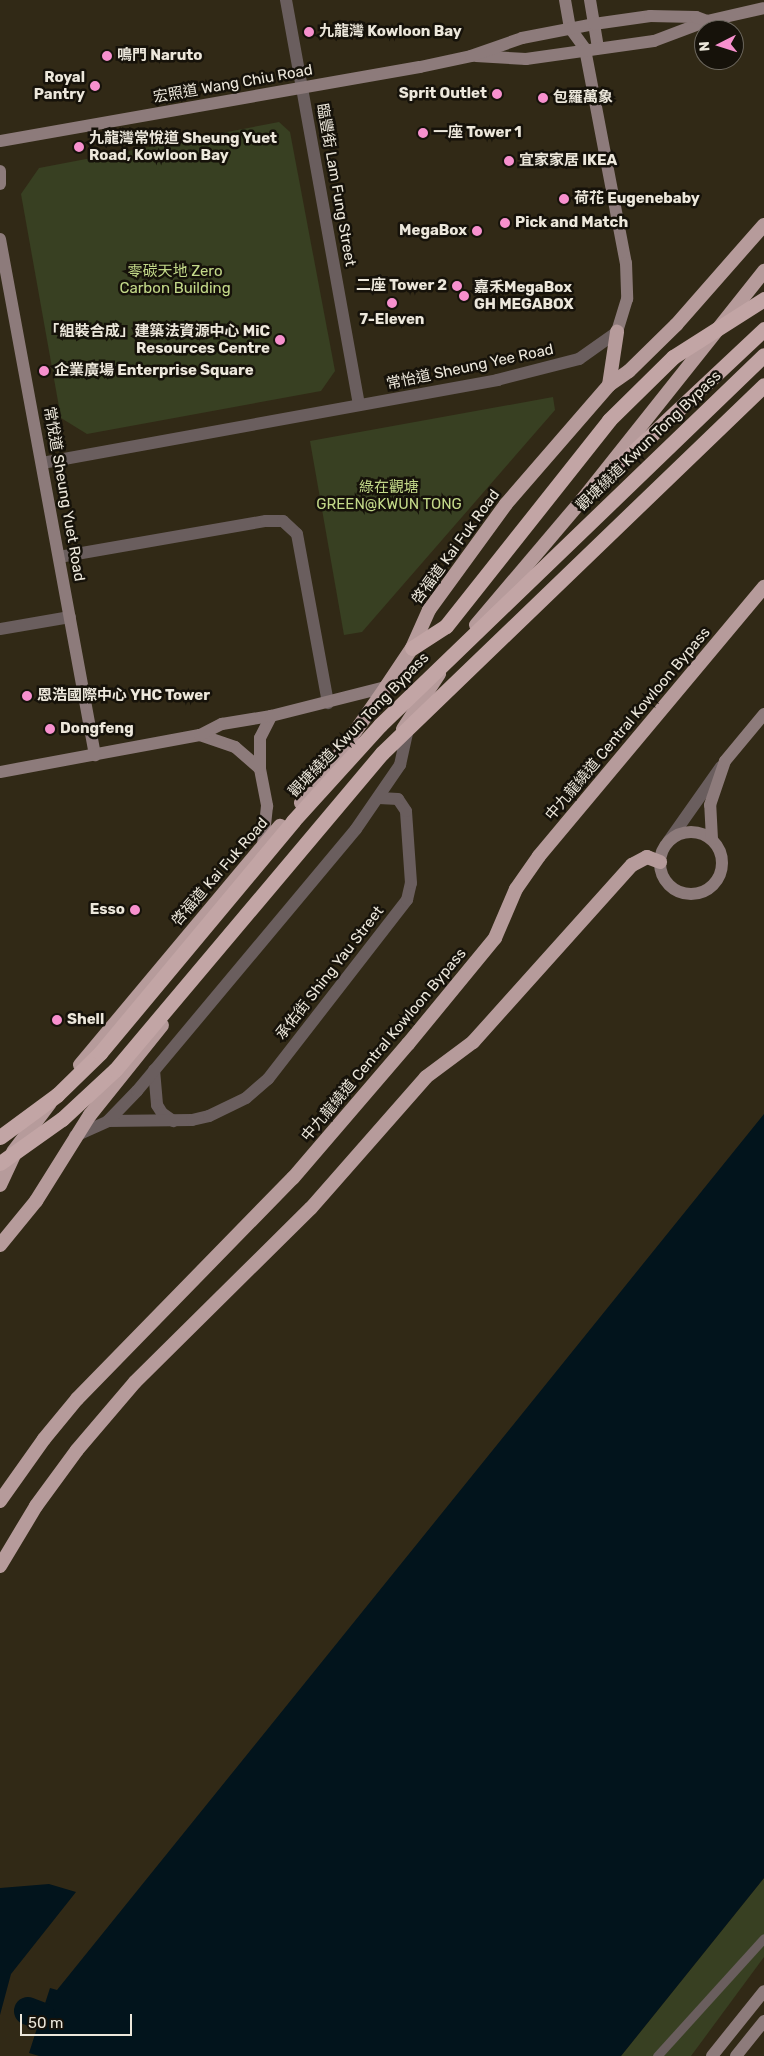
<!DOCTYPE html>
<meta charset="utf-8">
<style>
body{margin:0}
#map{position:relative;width:764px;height:2056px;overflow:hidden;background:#312916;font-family:Rubik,"Noto Sans TC",sans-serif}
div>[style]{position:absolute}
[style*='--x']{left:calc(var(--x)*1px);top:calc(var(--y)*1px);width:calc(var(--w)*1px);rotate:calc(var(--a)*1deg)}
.green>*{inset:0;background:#384022}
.water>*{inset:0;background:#02141c}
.river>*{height:28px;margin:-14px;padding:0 14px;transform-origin:14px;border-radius:14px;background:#02141c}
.pedestrian>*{height:9px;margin:-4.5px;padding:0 4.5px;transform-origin:4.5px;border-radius:4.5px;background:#6a5e5e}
.minor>*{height:12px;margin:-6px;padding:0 6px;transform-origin:6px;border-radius:6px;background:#6a5e5e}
.tertiary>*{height:12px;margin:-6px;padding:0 6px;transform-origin:6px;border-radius:6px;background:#6a5e5e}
.secondary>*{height:12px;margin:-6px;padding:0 6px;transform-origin:6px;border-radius:6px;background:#8d7b7b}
.secondary>.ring{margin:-6px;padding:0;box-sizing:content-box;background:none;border:12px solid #8d7b7b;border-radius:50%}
.trunk>*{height:14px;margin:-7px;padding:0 7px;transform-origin:7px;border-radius:7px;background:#b69b9b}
.motorway>*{height:15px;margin:-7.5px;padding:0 7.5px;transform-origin:7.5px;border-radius:7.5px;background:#c2a5a5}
.motorway-bridge>*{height:15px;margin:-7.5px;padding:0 7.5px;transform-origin:7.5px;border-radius:7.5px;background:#c2a5a5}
.dots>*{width:14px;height:14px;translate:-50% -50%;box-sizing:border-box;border:2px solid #16120a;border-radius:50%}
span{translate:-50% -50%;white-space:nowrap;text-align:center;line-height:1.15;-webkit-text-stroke:5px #16120a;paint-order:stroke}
.poi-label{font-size:15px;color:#ece7db;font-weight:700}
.left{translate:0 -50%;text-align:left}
.right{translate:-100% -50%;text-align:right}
.street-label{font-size:15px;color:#ece7db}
.park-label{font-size:15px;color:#c3d989}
.north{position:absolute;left:694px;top:20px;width:50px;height:50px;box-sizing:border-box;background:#16120a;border:1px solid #6c675e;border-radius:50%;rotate:265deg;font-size:14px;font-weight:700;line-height:20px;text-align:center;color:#ece7db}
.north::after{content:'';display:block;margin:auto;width:18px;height:22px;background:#f790ce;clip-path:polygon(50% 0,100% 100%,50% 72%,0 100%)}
.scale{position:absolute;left:20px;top:2014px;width:112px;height:22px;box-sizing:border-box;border:2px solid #ece7db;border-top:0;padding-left:6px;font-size:15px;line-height:18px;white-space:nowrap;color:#ece7db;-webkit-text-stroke:4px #16120a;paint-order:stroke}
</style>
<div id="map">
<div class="green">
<i style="clip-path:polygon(279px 122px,290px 132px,335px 371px,321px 391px,87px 434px,61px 418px,21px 194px,39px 168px)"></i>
<i style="clip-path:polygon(553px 397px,555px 410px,362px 632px,344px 635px,310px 441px)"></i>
<i style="clip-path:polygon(764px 1878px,764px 1957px,691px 2056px,621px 2056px)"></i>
</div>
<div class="water">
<i style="clip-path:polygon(764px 1114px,764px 1878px,621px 2056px,39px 2056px,29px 2053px,50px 1988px,57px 1990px)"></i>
<i style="clip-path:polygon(49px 1884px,76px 1892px,11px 1974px,0 2015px,0 1888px)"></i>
</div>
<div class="river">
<i style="--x:28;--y:2011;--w:14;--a:21"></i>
</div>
<div class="pedestrian">
<i style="--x:657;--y:2056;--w:159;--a:-47.8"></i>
</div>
<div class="minor">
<i style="--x:286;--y:0;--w:89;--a:79.7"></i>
<i style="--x:59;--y:557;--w:210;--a:-9.9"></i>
<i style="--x:266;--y:521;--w:17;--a:0"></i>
<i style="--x:283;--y:521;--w:19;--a:43"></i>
<i style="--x:297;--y:534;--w:172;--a:79.6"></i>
<i style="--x:0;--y:629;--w:71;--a:-9.7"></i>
<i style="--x:668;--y:842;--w:92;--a:-54.8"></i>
<i style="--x:154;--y:1070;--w:35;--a:85"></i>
<i style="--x:157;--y:1105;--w:9;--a:58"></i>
<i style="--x:162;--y:1113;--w:14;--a:36"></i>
<i style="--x:108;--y:1121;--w:84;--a:-0.7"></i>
<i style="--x:192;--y:1120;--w:17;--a:-13"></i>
<i style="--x:209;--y:1116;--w:41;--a:-25.9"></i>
<i style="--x:246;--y:1098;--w:29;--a:-41"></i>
<i style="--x:268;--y:1079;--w:227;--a:-52.2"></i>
<i style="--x:407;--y:900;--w:17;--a:-77"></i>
<i style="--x:411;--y:883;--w:72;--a:-94"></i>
<i style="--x:406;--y:811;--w:14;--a:-124"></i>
<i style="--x:398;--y:799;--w:19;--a:-177"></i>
<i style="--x:75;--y:1136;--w:36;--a:-24"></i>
<i style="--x:108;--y:1121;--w:42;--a:-46"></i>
<i style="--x:137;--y:1091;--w:341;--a:-50.1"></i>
<i style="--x:356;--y:829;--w:78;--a:-55.5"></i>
<i style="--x:400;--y:765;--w:42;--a:-77.6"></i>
</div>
<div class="tertiary">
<i style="--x:302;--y:88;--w:322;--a:79.8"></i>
<i style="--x:42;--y:463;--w:463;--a:-10.3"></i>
<i style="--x:497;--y:380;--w:85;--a:-14.4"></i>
<i style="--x:579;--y:359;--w:47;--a:-35.4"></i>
</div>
<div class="secondary">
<i style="--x:565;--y:0;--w:28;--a:80"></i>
<i style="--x:570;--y:28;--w:26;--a:54"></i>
<i style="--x:585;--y:49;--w:218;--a:79.2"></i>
<i style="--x:626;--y:263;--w:36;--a:88"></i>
<i style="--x:627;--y:299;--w:34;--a:107"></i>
<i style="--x:590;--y:0;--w:49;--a:80.5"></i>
<i style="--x:476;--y:56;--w:50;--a:3.4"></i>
<i style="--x:526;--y:59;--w:129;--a:-8"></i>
<i style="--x:654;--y:41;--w:57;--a:-20.7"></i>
<i style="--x:707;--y:21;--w:58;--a:-12.8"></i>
<i style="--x:0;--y:141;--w:426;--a:-10"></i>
<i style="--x:420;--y:67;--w:52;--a:-12.2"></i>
<i style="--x:471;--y:56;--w:54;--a:-19.4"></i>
<i style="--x:522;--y:38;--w:73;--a:-11"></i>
<i style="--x:594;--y:24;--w:57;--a:-8.1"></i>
<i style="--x:650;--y:16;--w:46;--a:1.2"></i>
<i style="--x:696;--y:17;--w:12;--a:20"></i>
<i style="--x:0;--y:171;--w:13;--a:90"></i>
<i style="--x:0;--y:239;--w:525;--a:79.57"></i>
<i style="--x:200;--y:735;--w:37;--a:19"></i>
<i style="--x:235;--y:747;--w:33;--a:41"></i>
<i style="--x:260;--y:769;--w:38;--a:79"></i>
<i style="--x:267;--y:806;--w:39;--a:96"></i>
<i style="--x:260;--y:769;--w:31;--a:-90"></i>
<i style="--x:260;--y:738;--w:25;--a:-63"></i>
<i style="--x:0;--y:772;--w:203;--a:-10.5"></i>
<i style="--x:200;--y:735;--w:25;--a:-27"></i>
<i style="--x:222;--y:724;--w:50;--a:-9.3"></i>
<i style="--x:271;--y:716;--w:119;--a:-14.2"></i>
<i class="ring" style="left:660px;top:832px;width:50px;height:50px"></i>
<i style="--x:712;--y:839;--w:34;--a:-93"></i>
<i style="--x:710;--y:805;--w:46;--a:-71.2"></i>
<i style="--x:725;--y:761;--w:61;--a:-50.3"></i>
<i style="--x:712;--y:2056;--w:83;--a:-51.3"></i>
<i style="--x:736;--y:2056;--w:45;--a:-51.3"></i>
</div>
<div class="trunk">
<i style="--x:609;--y:385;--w:54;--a:-81.4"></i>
<i style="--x:476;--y:625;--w:164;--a:-49.7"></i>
<i style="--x:582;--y:500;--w:293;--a:-51.5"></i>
<i style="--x:403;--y:729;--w:66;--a:-56.8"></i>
<i style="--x:301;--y:803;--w:49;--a:-50.8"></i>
<i style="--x:332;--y:765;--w:95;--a:-55.3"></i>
<i style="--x:386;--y:687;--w:47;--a:-56.3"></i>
<i style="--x:412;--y:648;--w:42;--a:-65.9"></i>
<i style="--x:429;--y:610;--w:131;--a:-54"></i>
<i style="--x:506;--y:504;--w:157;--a:-49.1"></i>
<i style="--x:609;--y:385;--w:24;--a:-35"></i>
<i style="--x:629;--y:371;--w:66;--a:-44.4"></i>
<i style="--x:676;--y:325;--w:133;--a:-48.7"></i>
<i style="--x:80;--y:1065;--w:312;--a:-50.1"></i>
<i style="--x:13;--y:1152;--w:61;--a:-52.9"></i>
<i style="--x:0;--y:1185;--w:40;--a:-65"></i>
<i style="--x:0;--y:1245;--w:57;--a:-50.7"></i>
<i style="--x:36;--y:1201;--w:102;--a:-57.9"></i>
<i style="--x:90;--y:1115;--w:115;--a:-51.3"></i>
<i style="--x:0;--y:1501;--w:76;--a:-54.6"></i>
<i style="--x:44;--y:1439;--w:52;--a:-50.5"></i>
<i style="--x:77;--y:1399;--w:309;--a:-45.7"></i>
<i style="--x:293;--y:1178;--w:177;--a:-49.4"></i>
<i style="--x:408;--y:1044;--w:137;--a:-50.6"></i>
<i style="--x:495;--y:938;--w:53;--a:-66.8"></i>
<i style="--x:516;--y:889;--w:40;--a:-55.1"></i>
<i style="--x:539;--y:856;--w:351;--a:-50.1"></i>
<i style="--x:0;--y:1566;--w:70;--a:-59"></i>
<i style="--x:36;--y:1506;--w:69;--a:-53.8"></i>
<i style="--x:77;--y:1450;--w:89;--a:-49.5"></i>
<i style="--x:135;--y:1382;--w:247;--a:-44.7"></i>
<i style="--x:311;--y:1208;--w:174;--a:-48.7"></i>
<i style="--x:426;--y:1077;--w:59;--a:-36.7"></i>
<i style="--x:473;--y:1042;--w:238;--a:-48.1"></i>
<i style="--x:632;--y:865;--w:17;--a:-28"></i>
<i style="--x:647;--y:857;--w:14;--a:21"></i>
</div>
<div class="motorway">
<i style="--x:582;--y:500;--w:250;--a:-43.2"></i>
<i style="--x:412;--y:648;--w:40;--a:-32.9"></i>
<i style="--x:446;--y:626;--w:263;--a:-51.6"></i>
<i style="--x:609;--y:420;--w:90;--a:-44.5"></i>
</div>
<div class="motorway-bridge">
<i style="--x:673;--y:357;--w:108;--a:-32.5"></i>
<i style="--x:0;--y:1137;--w:71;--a:-36.4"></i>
<i style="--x:57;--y:1095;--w:60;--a:-44.3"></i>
<i style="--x:100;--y:1053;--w:302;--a:-50.2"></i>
<i style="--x:293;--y:821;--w:130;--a:-47.8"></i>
<i style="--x:380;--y:725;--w:533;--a:-43.94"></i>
<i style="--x:0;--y:1163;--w:76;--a:-35.4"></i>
<i style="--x:62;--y:1119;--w:72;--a:-42.8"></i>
<i style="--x:115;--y:1070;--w:414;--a:-49.9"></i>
<i style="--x:382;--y:753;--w:530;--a:-43.93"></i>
</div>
<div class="dots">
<i style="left:309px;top:32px;background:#f790ce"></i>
<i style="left:107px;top:56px;background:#f790ce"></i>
<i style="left:95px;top:86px;background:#f790ce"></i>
<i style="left:497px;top:94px;background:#f790ce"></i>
<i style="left:543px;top:98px;background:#f790ce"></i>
<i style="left:423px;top:133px;background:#f790ce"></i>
<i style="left:79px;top:147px;background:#f790ce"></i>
<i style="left:509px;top:161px;background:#f790ce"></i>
<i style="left:564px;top:199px;background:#f790ce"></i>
<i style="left:505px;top:223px;background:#f790ce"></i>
<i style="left:477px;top:231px;background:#f790ce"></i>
<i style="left:457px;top:286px;background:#f790ce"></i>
<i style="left:464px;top:296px;background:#f790ce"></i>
<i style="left:392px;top:303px;background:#f790ce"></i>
<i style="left:280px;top:340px;background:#f790ce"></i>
<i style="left:44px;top:371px;background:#f790ce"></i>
<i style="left:27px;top:696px;background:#f790ce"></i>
<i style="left:50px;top:729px;background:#f790ce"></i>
<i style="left:135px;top:910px;background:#f790ce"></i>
<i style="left:57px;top:1020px;background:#f790ce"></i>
</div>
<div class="poi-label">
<span class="left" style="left:319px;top:32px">九龍灣 Kowloon Bay</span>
<span class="left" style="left:117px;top:56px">鳴門 Naruto</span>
<span class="right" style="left:85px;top:86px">Royal<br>Pantry</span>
<span class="right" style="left:487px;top:94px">Sprit Outlet</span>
<span class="left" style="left:553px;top:98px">包羅萬象</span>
<span class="left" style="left:433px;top:133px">一座 Tower 1</span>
<span class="left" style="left:89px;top:147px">九龍灣常悅道 Sheung Yuet<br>Road, Kowloon Bay</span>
<span class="left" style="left:519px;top:161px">宜家家居 IKEA</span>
<span class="left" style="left:574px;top:199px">荷花 Eugenebaby</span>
<span class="left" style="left:515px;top:223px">Pick and Match</span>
<span class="right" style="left:467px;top:231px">MegaBox</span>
<span class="right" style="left:447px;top:286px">二座 Tower 2</span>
<span class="left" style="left:474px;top:296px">嘉禾MegaBox<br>GH MEGABOX</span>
<span style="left:392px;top:320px">7-Eleven</span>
<span class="right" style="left:270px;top:340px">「組裝合成」建築法資源中心 MiC<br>Resources Centre</span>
<span class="left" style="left:54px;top:371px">企業廣場 Enterprise Square</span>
<span class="left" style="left:37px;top:696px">恩浩國際中心 YHC Tower</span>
<span class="left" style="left:60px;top:729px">Dongfeng</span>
<span class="right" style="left:125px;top:910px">Esso</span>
<span class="left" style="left:67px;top:1020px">Shell</span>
</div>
<div class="street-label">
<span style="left:233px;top:84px;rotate:-10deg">宏照道 Wang Chiu Road</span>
<span style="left:336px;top:185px;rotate:80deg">臨豐街 Lam Fung Street</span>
<span style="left:470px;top:367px;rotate:-12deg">常怡道 Sheung Yee Road</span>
<span style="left:649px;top:441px;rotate:-44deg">觀塘繞道 Kwun Tong Bypass</span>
<span style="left:64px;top:494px;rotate:80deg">常悅道 Sheung Yuet Road</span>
<span style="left:456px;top:547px;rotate:-54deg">啓福道 Kai Fuk Road</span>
<span style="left:628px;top:724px;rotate:-50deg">中九龍繞道 Central Kowloon Bypass</span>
<span style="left:359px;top:725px;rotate:-46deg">觀塘繞道 Kwun Tong Bypass</span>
<span style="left:220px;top:872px;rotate:-49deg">啓福道 Kai Fuk Road</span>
<span style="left:330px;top:973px;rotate:-52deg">承佑街 Shing Yau Street</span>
<span style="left:384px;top:1045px;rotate:-50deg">中九龍繞道 Central Kowloon Bypass</span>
</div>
<div class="park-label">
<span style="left:175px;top:280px">零碳天地 Zero<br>Carbon Building</span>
<span style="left:389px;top:496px">綠在觀塘<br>GREEN@KWUN TONG</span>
</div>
<div class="north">N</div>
<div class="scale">50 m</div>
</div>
